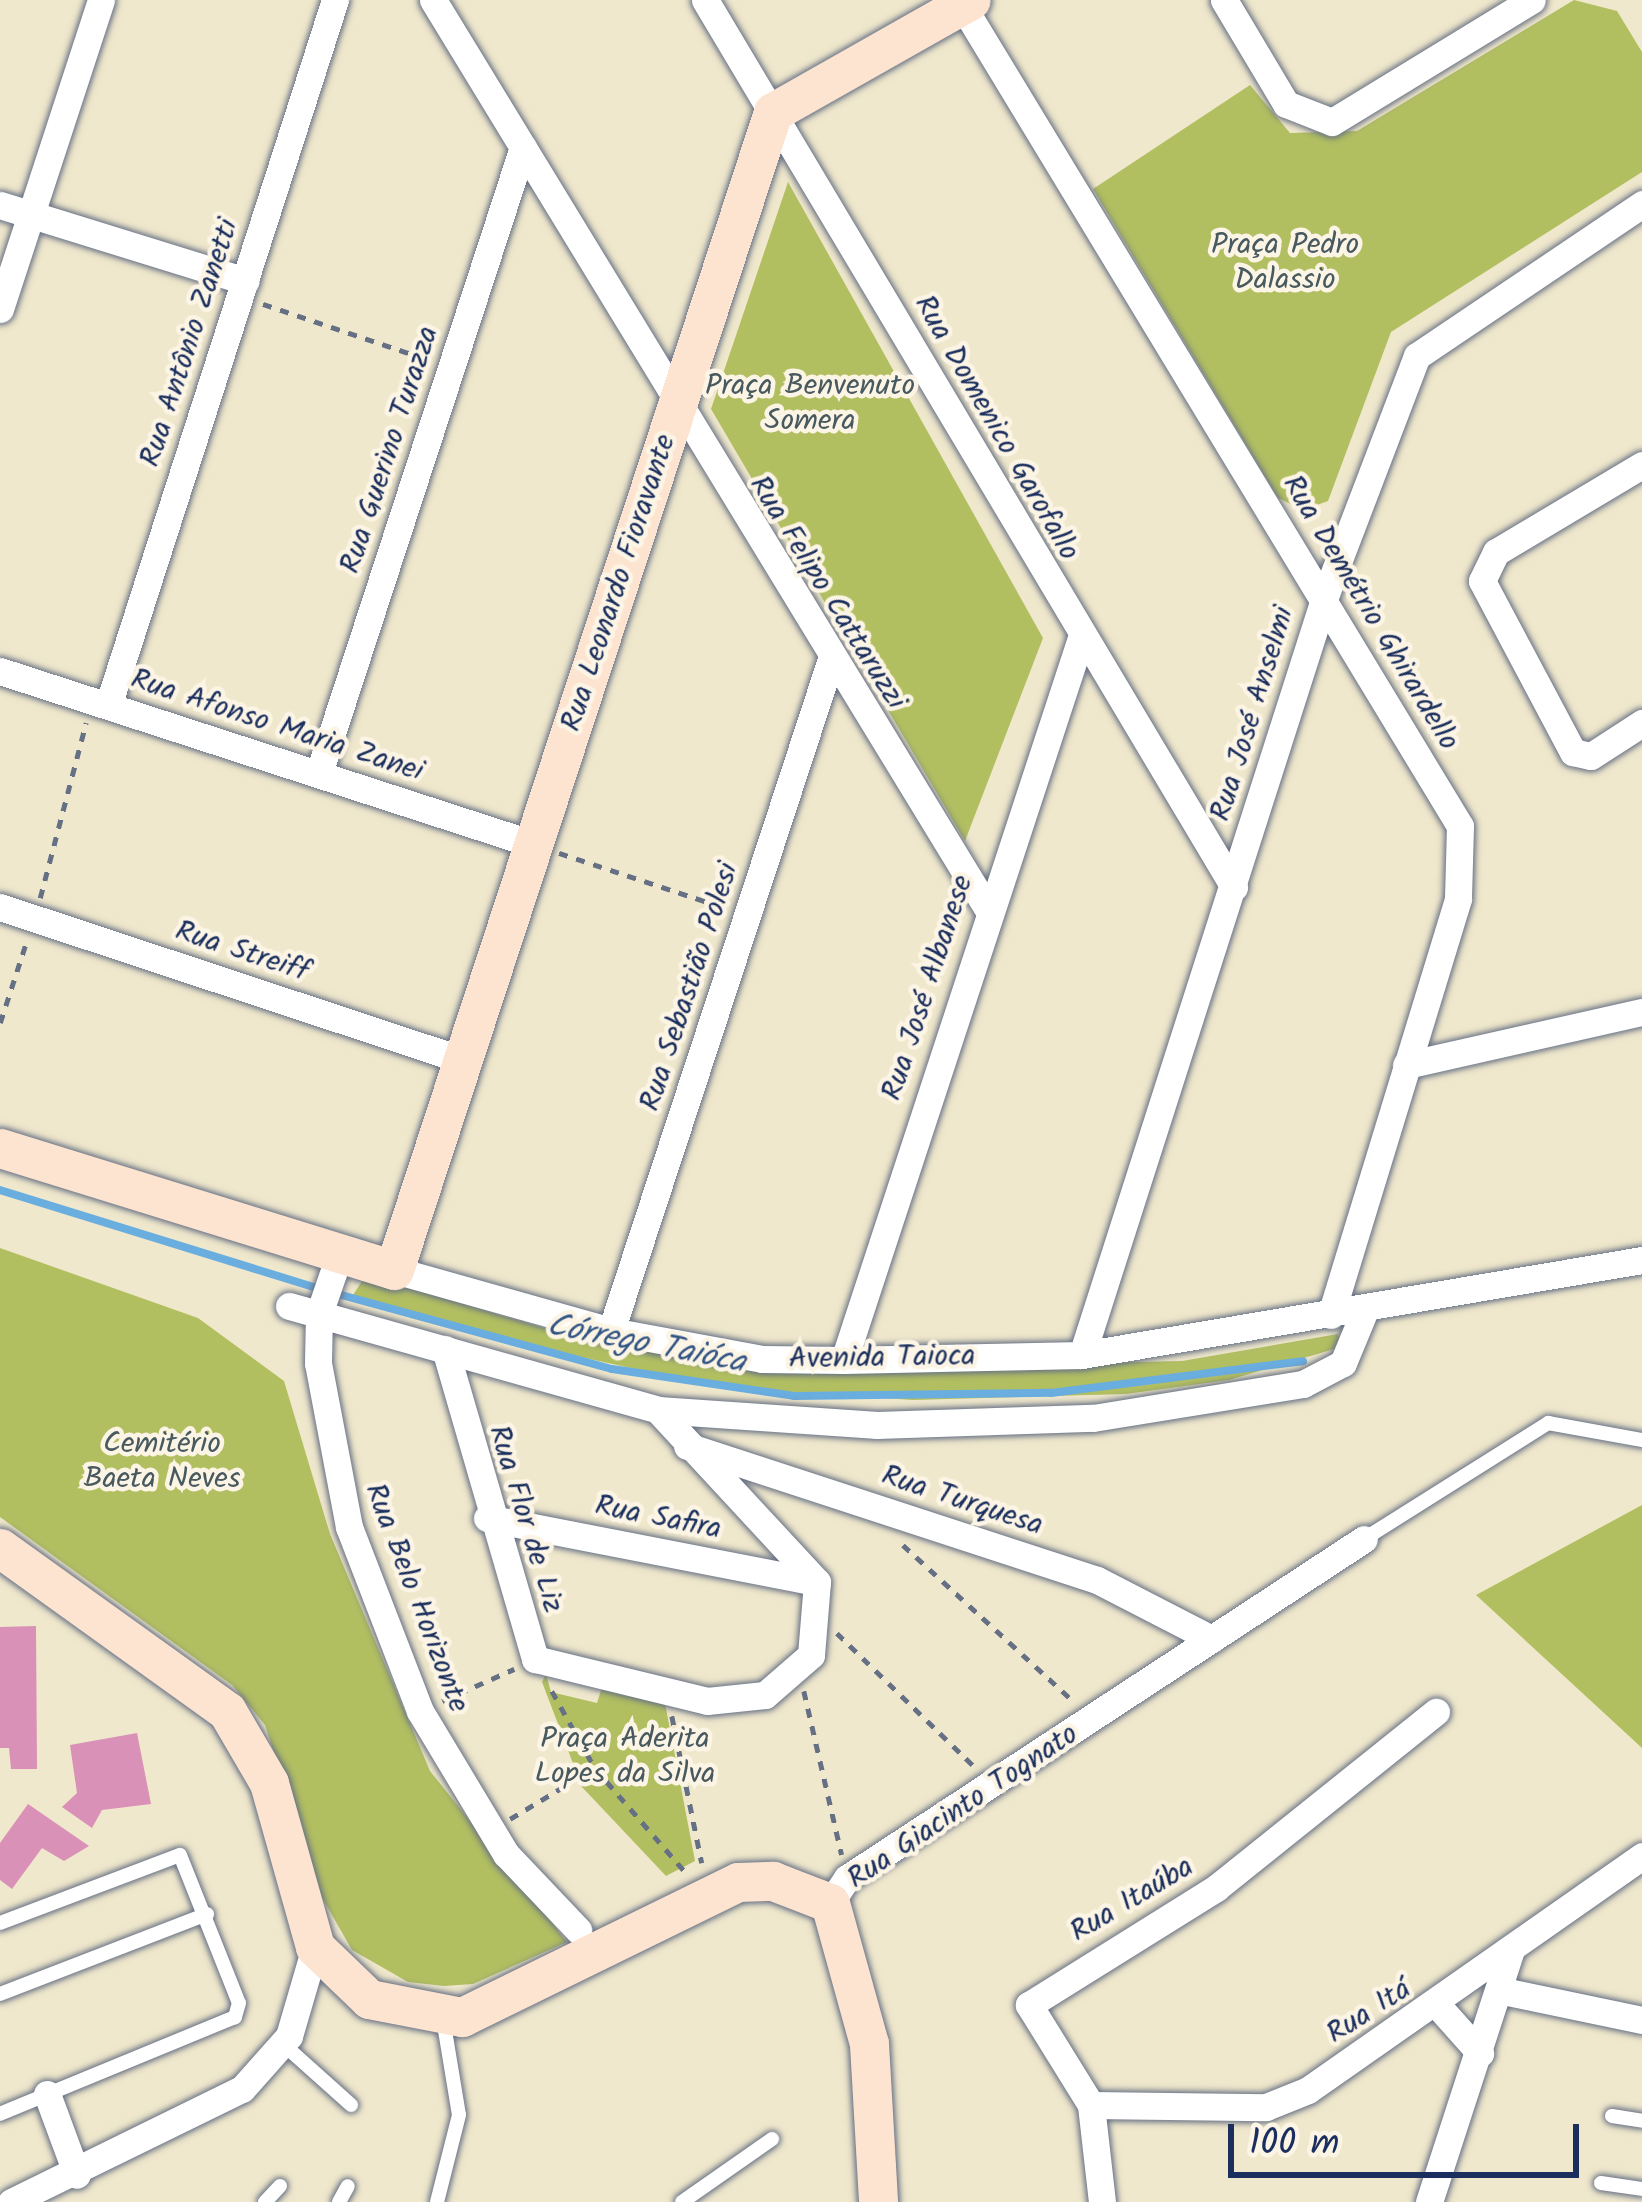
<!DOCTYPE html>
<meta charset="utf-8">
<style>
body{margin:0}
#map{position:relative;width:1642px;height:2202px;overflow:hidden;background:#f0e8cc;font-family:Kalam,sans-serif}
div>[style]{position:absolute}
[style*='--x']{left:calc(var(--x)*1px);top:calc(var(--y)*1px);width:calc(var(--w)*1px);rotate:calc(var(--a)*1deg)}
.green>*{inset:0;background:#b2bf61}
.stream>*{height:8px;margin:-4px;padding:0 4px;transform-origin:4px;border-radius:4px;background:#6aaddf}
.building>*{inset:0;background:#d991b7}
.path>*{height:4.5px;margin-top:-2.25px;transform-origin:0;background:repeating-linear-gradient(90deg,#667084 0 9px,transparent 0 18px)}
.roads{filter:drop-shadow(0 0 3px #667084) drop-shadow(0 0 3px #667084)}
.lane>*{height:14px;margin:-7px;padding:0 7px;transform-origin:7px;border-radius:7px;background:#fff}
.street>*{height:27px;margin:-13.5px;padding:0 13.5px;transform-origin:13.5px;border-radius:13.5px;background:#fff}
.secondary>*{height:39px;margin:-19.5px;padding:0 19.5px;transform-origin:19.5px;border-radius:19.5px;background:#fde4d1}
span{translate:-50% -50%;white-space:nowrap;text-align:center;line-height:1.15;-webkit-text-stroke:9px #fcf5e5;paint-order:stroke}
.park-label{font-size:30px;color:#485a5f}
.street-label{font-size:30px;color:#1b2f5e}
.water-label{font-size:33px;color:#335585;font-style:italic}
.scale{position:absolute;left:1228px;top:2124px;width:351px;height:54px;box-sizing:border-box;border:6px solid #1b2f5e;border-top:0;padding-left:15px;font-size:36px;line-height:42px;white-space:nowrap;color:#1b2f5e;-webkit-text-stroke:9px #fcf5e5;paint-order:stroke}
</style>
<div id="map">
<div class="green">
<i style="clip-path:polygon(1574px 0,1617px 11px,1642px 52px,1642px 172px,1391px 332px,1328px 501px,1303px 510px,1278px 498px,1093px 189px,1250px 85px,1290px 133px,1357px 131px)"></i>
<i style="clip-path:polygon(788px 182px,1043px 638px,965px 841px,711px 409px)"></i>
<i style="clip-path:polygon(0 1248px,198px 1318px,284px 1381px,330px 1534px,430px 1771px,567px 1942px,473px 1984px,444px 1986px,408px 1982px,352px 1950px,320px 1894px,265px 1725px,232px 1685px,0 1517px)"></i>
<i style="clip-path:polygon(366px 1275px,564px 1334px,770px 1370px,1182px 1361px,1338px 1334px,1341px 1347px,1229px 1380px,1126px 1394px,913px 1400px,717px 1387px,454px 1329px,353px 1295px)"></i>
<i style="clip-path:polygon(1642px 1505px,1642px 1748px,1476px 1595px)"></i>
<i style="clip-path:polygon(546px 1674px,551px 1692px,597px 1703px,602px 1687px,665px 1703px,695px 1861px,666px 1876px,582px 1787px,542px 1682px)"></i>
</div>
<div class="stream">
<i style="--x:0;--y:1190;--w:334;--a:17.2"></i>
<i style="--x:334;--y:1293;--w:288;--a:15.3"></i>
<i style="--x:612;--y:1369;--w:184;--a:8.4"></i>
<i style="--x:794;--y:1396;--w:257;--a:-0.7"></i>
<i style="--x:1051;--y:1393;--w:254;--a:-7.2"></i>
</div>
<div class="building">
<i style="clip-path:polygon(36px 1626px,37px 1769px,11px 1769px,9px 1748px,0 1748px,0 1627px)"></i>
<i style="clip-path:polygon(137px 1733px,151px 1804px,102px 1810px,92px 1828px,62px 1807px,77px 1793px,70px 1745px)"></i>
<i style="clip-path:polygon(28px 1804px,89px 1846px,64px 1861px,42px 1848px,12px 1889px,0 1880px,0 1843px)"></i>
</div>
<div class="path">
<i style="--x:263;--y:304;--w:175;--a:18.6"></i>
<i style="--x:559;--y:853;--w:175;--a:18.3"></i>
<i style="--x:40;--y:898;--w:181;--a:-75.3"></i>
<i style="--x:0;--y:1023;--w:84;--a:-72"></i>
<i style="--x:903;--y:1545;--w:228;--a:42.5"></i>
<i style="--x:837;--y:1633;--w:192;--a:44.2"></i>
<i style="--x:552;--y:1691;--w:88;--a:60.8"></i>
<i style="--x:595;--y:1768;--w:140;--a:49"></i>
<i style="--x:804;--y:1691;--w:168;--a:77"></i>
<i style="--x:442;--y:1701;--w:79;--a:-24"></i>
<i style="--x:672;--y:1716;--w:150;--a:78.5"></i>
<i style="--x:510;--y:1819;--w:97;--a:-31.1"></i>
</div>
<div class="roads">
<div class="lane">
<i style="--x:1364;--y:1539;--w:218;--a:-32.2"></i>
<i style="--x:1548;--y:1423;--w:96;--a:10.3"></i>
<i style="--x:0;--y:1923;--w:192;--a:-20.7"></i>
<i style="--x:180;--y:1855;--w:159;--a:68.3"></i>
<i style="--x:239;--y:2003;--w:15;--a:106"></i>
<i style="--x:235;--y:2017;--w:254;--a:157.6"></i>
<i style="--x:0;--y:1994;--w:222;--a:-21.1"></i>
<i style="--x:284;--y:2045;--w:90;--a:41.8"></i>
<i style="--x:1612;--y:2116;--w:30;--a:9"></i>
<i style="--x:1601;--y:2183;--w:41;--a:8.3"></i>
<i style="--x:265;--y:2202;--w:22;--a:-47"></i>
<i style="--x:339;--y:2202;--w:18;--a:-61"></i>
<i style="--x:437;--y:2202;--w:90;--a:-75.8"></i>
<i style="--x:459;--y:2115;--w:98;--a:-99.4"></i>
<i style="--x:682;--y:2202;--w:110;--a:-35"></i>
</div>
<div class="street">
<i style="--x:433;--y:0;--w:1064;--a:58.61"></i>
<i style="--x:705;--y:0;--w:1033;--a:59.19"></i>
<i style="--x:959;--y:0;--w:966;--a:58.76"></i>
<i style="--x:1460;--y:826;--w:73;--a:91.6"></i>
<i style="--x:1458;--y:899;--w:435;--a:107"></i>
<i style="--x:1224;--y:0;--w:121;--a:59.2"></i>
<i style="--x:1286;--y:104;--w:49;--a:21.4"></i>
<i style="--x:1332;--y:122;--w:234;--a:-31.4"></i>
<i style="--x:0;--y:205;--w:257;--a:17.2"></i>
<i style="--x:0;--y:309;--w:325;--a:-71.9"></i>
<i style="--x:1642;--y:465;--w:170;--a:149.2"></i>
<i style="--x:1496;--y:552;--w:32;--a:116"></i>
<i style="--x:1482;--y:581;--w:194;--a:62"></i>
<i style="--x:1573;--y:752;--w:18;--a:13"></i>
<i style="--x:1591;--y:756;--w:61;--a:-32.9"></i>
<i style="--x:0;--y:671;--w:560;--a:17.98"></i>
<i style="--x:108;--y:706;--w:742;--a:-72.18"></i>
<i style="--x:319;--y:773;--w:658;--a:-71.95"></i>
<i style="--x:0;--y:907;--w:488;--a:18.3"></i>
<i style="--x:1406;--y:1065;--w:242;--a:-12.7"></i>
<i style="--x:340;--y:1253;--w:65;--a:109"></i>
<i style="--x:319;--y:1314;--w:49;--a:91.2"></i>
<i style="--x:318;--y:1363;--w:167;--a:79.3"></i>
<i style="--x:349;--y:1527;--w:197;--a:68.9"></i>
<i style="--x:420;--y:1711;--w:167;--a:59"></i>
<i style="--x:506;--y:1854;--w:105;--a:46.5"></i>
<i style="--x:394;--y:1270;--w:225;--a:15.7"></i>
<i style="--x:611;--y:1331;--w:154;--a:10.5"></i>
<i style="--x:762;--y:1359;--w:82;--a:0.7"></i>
<i style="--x:844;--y:1360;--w:238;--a:-1.2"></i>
<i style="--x:1082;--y:1355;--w:568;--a:-9.63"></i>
<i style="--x:289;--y:1306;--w:383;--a:15.7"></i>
<i style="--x:658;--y:1410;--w:220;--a:3.9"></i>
<i style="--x:877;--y:1425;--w:216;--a:-1.9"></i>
<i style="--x:1093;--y:1418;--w:213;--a:-9.2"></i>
<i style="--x:1303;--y:1384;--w:45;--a:-27.7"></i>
<i style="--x:1343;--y:1363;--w:57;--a:-67.5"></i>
<i style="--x:611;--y:1331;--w:704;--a:-71.87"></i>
<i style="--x:445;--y:1349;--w:323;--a:73.8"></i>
<i style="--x:535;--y:1659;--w:177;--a:13.7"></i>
<i style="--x:707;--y:1701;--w:58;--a:-5.9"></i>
<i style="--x:765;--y:1695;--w:61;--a:-41"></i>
<i style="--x:811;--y:1655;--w:73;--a:-85.3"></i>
<i style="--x:817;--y:1582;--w:234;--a:-132.8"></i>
<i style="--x:1082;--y:1355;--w:794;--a:-72.25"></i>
<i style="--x:1324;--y:599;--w:260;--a:-69.1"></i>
<i style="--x:1417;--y:356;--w:272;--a:-34"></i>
<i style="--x:844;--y:1360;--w:760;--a:-71.83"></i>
<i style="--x:687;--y:1446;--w:431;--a:18.1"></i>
<i style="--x:1097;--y:1580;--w:129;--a:27.2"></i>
<i style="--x:487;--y:1518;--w:336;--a:11"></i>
<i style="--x:830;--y:1903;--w:30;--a:-56"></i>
<i style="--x:847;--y:1878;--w:618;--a:-33.25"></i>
<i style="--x:1503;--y:1991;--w:142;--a:11.8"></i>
<i style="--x:1439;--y:2007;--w:62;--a:48.3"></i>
<i style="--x:47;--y:2094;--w:86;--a:69.7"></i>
<i style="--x:1091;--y:2105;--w:175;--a:0.7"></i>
<i style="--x:1266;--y:2107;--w:45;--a:-22"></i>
<i style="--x:1308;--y:2090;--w:408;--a:-35"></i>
<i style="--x:11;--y:2202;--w:257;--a:-26.1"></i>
<i style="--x:242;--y:2089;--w:71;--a:-48.4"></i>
<i style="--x:289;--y:2036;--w:93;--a:-73.7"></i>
<i style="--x:1102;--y:2202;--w:98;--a:-96.5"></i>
<i style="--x:1091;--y:2105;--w:118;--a:-121.8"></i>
<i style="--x:1029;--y:2005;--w:221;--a:-32"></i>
<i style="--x:1216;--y:1888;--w:282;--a:-38.7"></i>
<i style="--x:1429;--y:2202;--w:266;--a:-72"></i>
</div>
<div class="secondary">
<i style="--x:0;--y:1148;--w:412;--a:17.2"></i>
<i style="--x:394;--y:1270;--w:1218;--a:-71.88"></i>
<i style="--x:773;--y:112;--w:227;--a:-29.5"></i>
<i style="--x:0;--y:1548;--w:279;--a:35.7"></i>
<i style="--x:227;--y:1711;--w:83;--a:59.7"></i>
<i style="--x:269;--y:1783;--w:170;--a:74.3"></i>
<i style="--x:315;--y:1947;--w:75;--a:43.9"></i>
<i style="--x:369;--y:1999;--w:95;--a:11"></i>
<i style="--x:462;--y:2017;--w:307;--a:-26.1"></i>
<i style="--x:738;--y:1882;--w:35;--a:-2"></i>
<i style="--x:773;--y:1881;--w:61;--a:21.1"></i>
<i style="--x:830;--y:1903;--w:146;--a:74.5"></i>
<i style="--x:869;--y:2044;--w:158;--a:86.7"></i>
</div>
</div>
<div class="park-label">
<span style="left:1285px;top:262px">Praça Pedro<br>Dalassio</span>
<span style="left:810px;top:403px">Praça Benvenuto<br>Somera</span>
<span style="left:162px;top:1461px">Cemitério<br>Baeta Neves</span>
<span style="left:625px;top:1756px">Praça Aderita<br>Lopes da Silva</span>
</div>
<div class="street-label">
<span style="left:190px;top:343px;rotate:-72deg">Rua Antônio Zanetti</span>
<span style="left:996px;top:428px;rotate:60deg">Rua Domenico Garofallo</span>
<span style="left:390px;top:450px;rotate:-72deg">Rua Guerino Turazza</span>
<span style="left:619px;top:583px;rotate:-72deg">Rua Leonardo Fioravante</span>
<span style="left:827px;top:593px;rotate:58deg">Rua Felipo Cattaruzzi</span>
<span style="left:1370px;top:613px;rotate:59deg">Rua Demétrio Ghirardello</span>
<span style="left:1253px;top:714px;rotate:-73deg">Rua José Anselmi</span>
<span style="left:277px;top:726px;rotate:18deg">Rua Afonso Maria Zanei</span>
<span style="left:242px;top:952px;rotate:18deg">Rua Streiff</span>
<span style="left:690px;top:987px;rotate:-72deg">Rua Sebastião Polesi</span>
<span style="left:928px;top:988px;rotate:-72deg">Rua José Albanese</span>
<span style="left:882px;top:1358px;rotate:-1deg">Avenida Taioca</span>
<span style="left:962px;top:1501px;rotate:18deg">Rua Turquesa</span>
<span style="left:658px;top:1518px;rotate:11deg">Rua Safira</span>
<span style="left:525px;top:1519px;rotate:73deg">Rua Flor de Liz</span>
<span style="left:416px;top:1598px;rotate:69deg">Rua Belo Horizonte</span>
<span style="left:963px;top:1807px;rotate:-34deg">Rua Giacinto Tognato</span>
<span style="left:1132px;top:1900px;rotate:-31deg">Rua Itaúba</span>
<span style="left:1369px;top:2012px;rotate:-33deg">Rua Itá</span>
</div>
<div class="water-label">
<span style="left:646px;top:1345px;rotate:11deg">Córrego Taióca</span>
</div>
<div class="scale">100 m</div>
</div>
